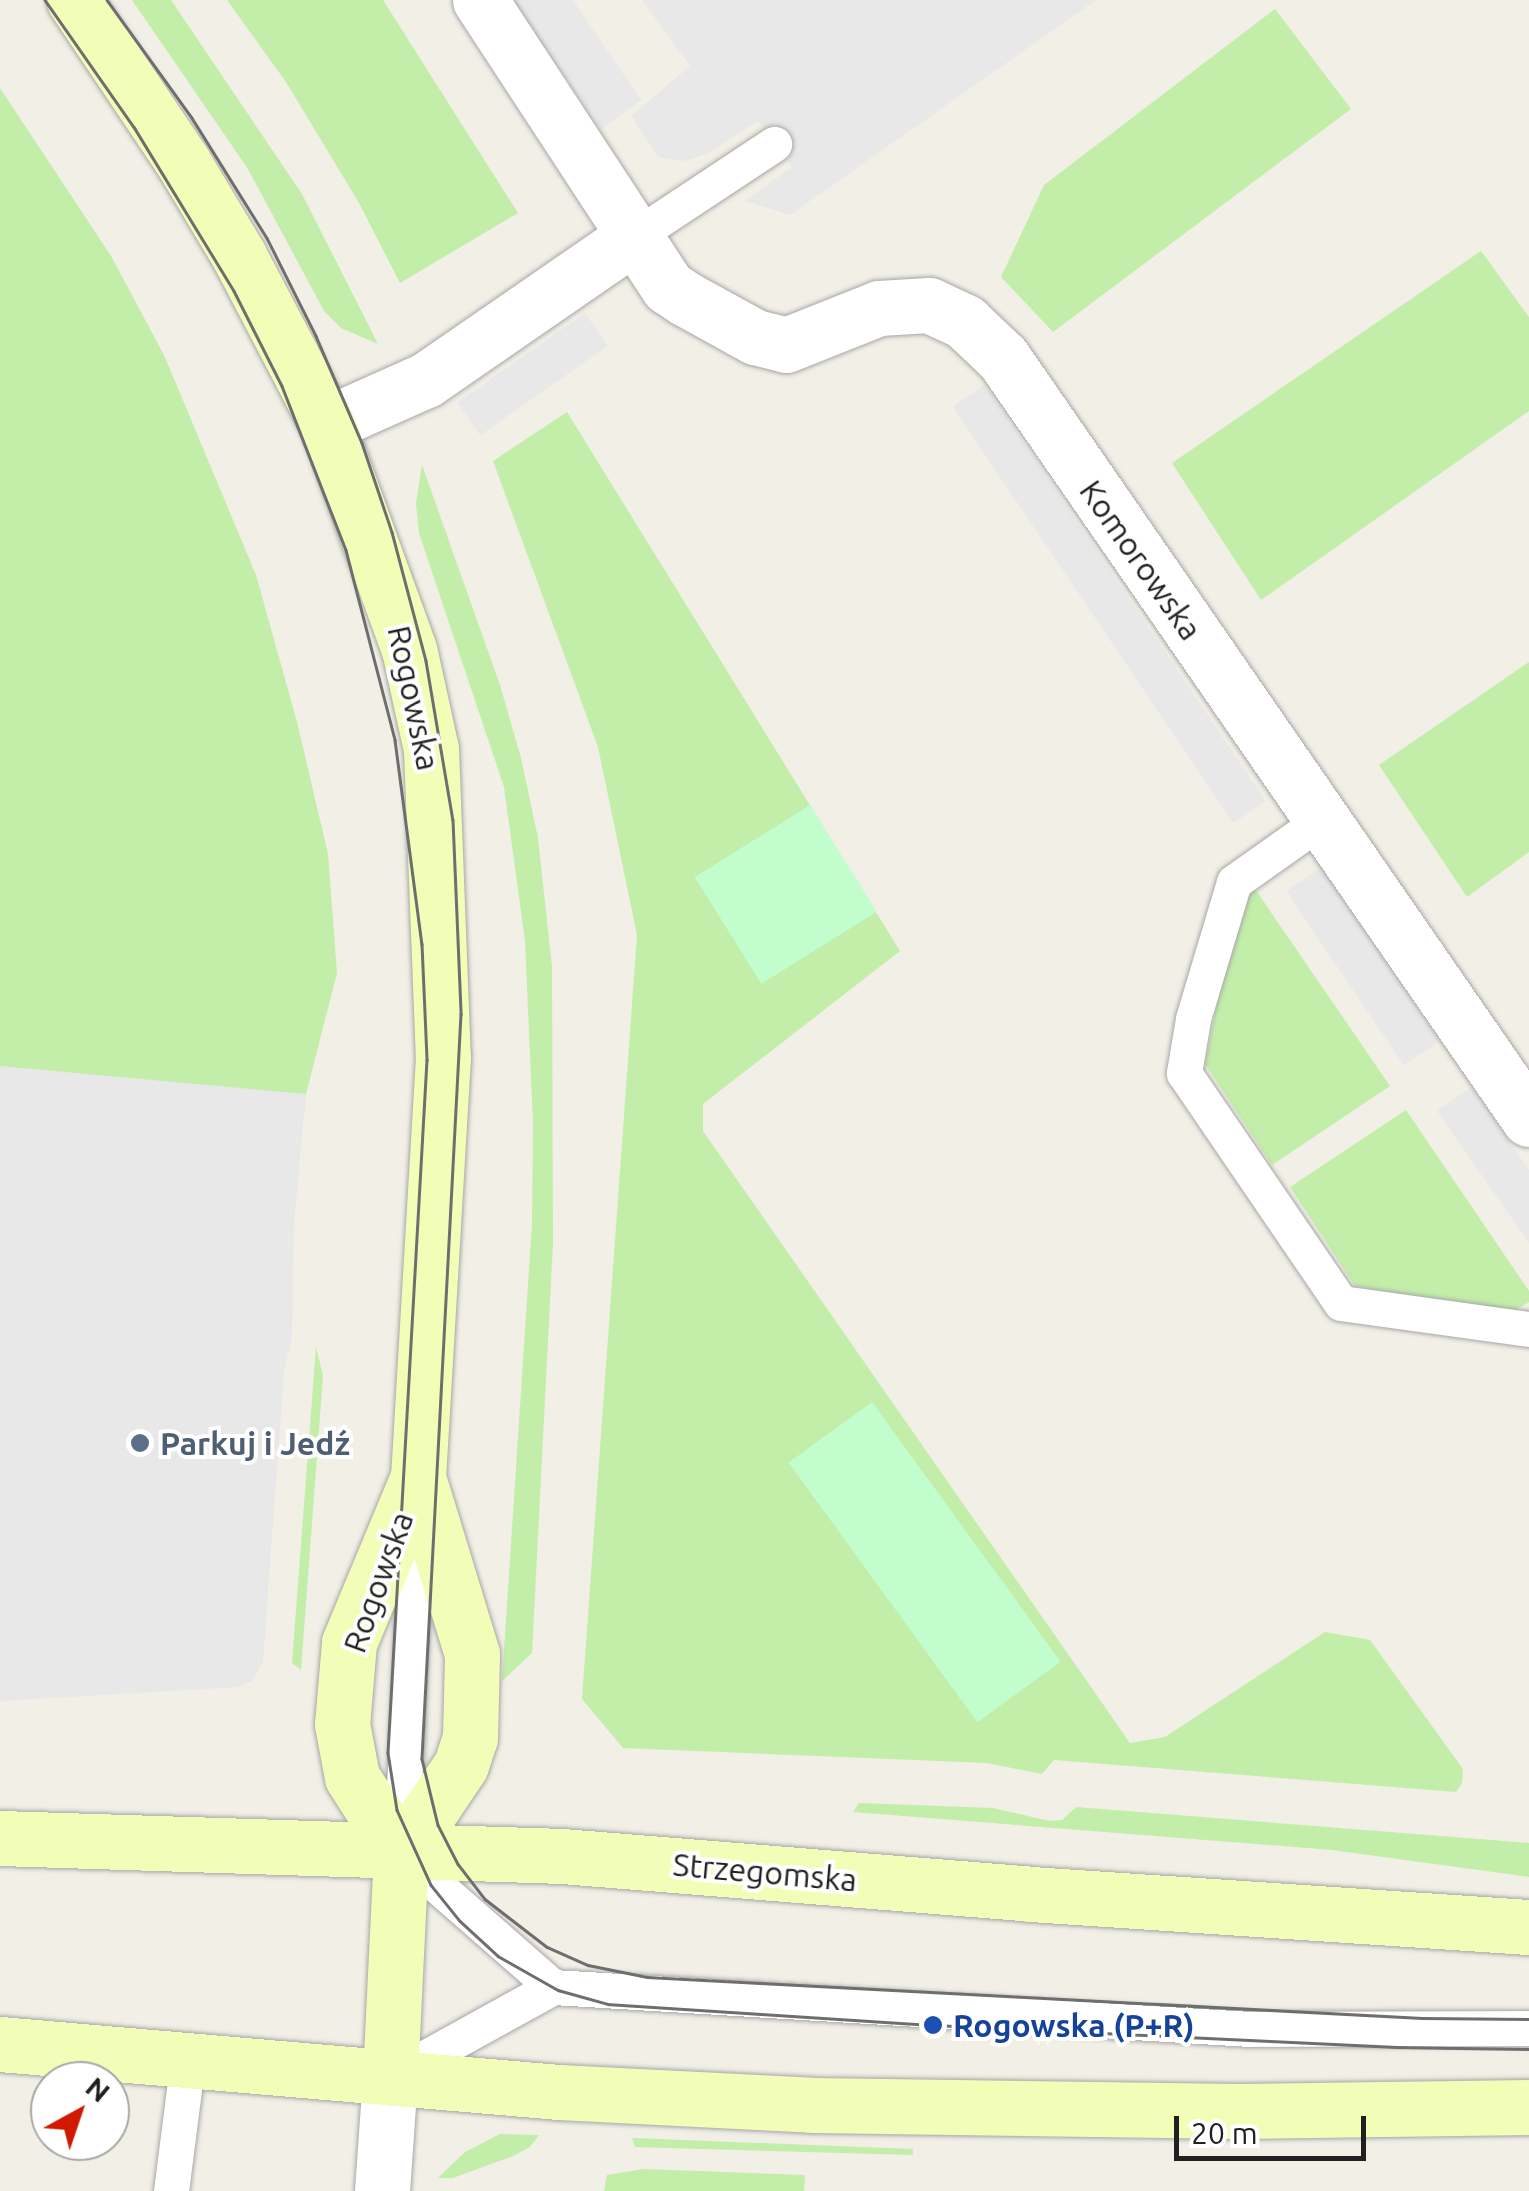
<!DOCTYPE html>
<meta charset="utf-8">
<style>
body{margin:0}
#map{position:relative;width:1529px;height:2191px;overflow:hidden;background:#f1efe6;font-family:Ubuntu,sans-serif}
div>[style]{position:absolute}
[style*='--x']{left:calc(var(--x)*1px);top:calc(var(--y)*1px);width:calc(var(--w)*1px);rotate:calc(var(--a)*1deg)}
.grass>*{inset:0;background:#c2eea9}
.park>*{inset:0;background:#c1fdcd;transform-origin:0 0}
.parking>*{inset:0;background:#e8e8e8;transform-origin:0 0}
.roads{filter:drop-shadow(0 0 2px #a7a7a7) drop-shadow(0 0 2px #a7a7a7)}
.lane>*{height:35px;margin:-17.5px;padding:0 17.5px;transform-origin:17.5px;border-radius:17.5px;background:#fff}
.street>*{height:55px;margin:-27.5px;padding:0 27.5px;transform-origin:27.5px;border-radius:27.5px;background:#fff}
.secondary>*{height:55px;margin:-27.5px;padding:0 27.5px;transform-origin:27.5px;border-radius:27.5px;background:#f2feb7}
.tram>*{height:2.5px;margin:-1.25px;padding:0 1.25px;transform-origin:1.25px;border-radius:1.25px;background:#6e6e6e}
.dots>*{width:28px;height:28px;translate:-50% -50%;box-sizing:border-box;border:5px solid #fff;border-radius:50%}
span{translate:-50% -50%;white-space:nowrap;text-align:center;line-height:1.15;-webkit-text-stroke:8px #fff;paint-order:stroke}
.street-label{font-size:32px;color:#202020}
.service-label{font-size:32px;color:#4e5e75;font-weight:700}
.left{translate:0 -50%;text-align:left}
.transit-label{font-size:32px;color:#164399;font-weight:700}
.north{position:absolute;left:30px;top:2061px;width:100px;height:100px;box-sizing:border-box;background:#fff;border:2px solid #a6a6a6;border-radius:50%;rotate:40deg;font-size:28px;font-weight:700;line-height:40px;text-align:center;color:#202020}
.north::after{content:'';display:block;margin:auto;width:35px;height:45px;background:#d01a00;clip-path:polygon(50% 0,100% 100%,50% 72%,0 100%)}
.scale{position:absolute;left:1174px;top:2116px;width:192px;height:45px;box-sizing:border-box;border:5px solid #202020;border-top:0;padding-left:12px;font-size:30px;line-height:35px;white-space:nowrap;color:#202020;-webkit-text-stroke:8px #fff;paint-order:stroke}
</style>
<div id="map">
<div class="grass">
<i style="clip-path:polygon(132px 0,171px 0,302px 194px,378px 344px,341px 328px,324px 311px,248px 169px)"></i>
<i style="clip-path:polygon(227px 0,383px 0,518px 213px,400px 283px,359px 203px,286px 82px)"></i>
<i style="clip-path:polygon(1275px 9px,1351px 109px,1053px 332px,1001px 277px,1044px 185px)"></i>
<i style="clip-path:polygon(0 88px,111px 256px,164px 355px,256px 575px,297px 722px,328px 854px,337px 973px,306px 1094px,289px 1230px,0 1227px)"></i>
<i style="clip-path:polygon(1481px 251px,1529px 317px,1529px 411px,1261px 600px,1172px 463px)"></i>
<i style="clip-path:polygon(567px 412px,900px 951px,703px 1104px,703px 1131px,1130px 1743px,1165px 1737px,1325px 1632px,1370px 1640px,1463px 1769px,1462px 1783px,1456px 1792px,1054px 1760px,1042px 1774px,987px 1763px,623px 1748px,582px 1699px,637px 935px,598px 747px,493px 461px)"></i>
<i style="clip-path:polygon(422px 465px,500px 685px,521px 758px,538px 838px,552px 967px,553px 1243px,532px 1653px,502px 1681px,532px 1224px,533px 1123px,525px 941px,504px 787px,419px 533px,416px 504px)"></i>
<i style="clip-path:polygon(1529px 662px,1529px 852px,1467px 897px,1379px 765px)"></i>
<i style="clip-path:polygon(1255px 889px,1390px 1086px,1272px 1165px,1205px 1064px,1237px 904px)"></i>
<i style="clip-path:polygon(1406px 1110px,1529px 1291px,1529px 1302px,1512px 1312px,1355px 1286px,1290px 1187px)"></i>
<i style="clip-path:polygon(316px 1347px,323px 1376px,301px 1670px,292px 1663px)"></i>
<i style="clip-path:polygon(859px 1803px,993px 1808px,1050px 1821px,1062px 1820px,1076px 1807px,1529px 1843px,1529px 1877px,1332px 1850px,853px 1812px)"></i>
<i style="clip-path:polygon(500px 2134px,539px 2135px,530px 2147px,513px 2156px,453px 2178px,438px 2178px,465px 2152px)"></i>
<i style="clip-path:polygon(632px 2138px,913px 2149px,913px 2155px,635px 2147px)"></i>
<i style="clip-path:polygon(644px 2169px,805px 2175px,804px 2191px,604px 2191px,607px 2175px)"></i>
</div>
<div class="park">
<i style="left:810px;top:805px;width:126px;height:136px;rotate:58deg"></i>
<i style="left:872px;top:1402px;width:321px;height:103px;rotate:54deg"></i>
</div>
<div class="parking">
<i style="clip-path:polygon(513px 0,573px 0,641px 100px,601px 129px)"></i>
<i style="clip-path:polygon(642px 0,1096px 0,790px 215px,745px 201px,792px 167px,758px 121px,707px 154px,684px 161px,658px 157px,631px 116px,690px 66px)"></i>
<i style="left:585px;top:313px;width:40px;height:156px;rotate:55deg"></i>
<i style="left:985px;top:385px;width:502px;height:39px;rotate:56deg"></i>
<i style="left:1322px;top:867px;width:210px;height:43px;rotate:56deg"></i>
<i style="clip-path:polygon(0 1066px,306px 1094px,294px 1224px,292px 1339px,284px 1371px,263px 1661px,253px 1680px,239px 1687px,0 1701px)"></i>
<i style="clip-path:polygon(1471px 1087px,1529px 1170px,1529px 1243px,1437px 1111px)"></i>
</div>
<div class="roads">
<div class="lane">
<i style="--x:635;--y:236;--w:167;--a:-33.5"></i>
<i style="--x:1323;--y:819;--w:109;--a:144.7"></i>
<i style="--x:1234;--y:882;--w:143;--a:106.7"></i>
<i style="--x:1193;--y:1019;--w:55;--a:99.5"></i>
<i style="--x:1184;--y:1073;--w:278;--a:55.7"></i>
<i style="--x:1341;--y:1303;--w:190;--a:7.9"></i>
<i style="--x:417;--y:1512;--w:342;--a:92.7"></i>
<i style="--x:401;--y:1854;--w:202;--a:41.2"></i>
<i style="--x:390;--y:2077;--w:186;--a:-28.9"></i>
<i style="--x:553;--y:1987;--w:697;--a:3.45"></i>
<i style="--x:1249;--y:2029;--w:280;--a:-0.2"></i>
<i style="--x:171;--y:2191;--w:133;--a:-82.7"></i>
</div>
<div class="street">
<i style="--x:480;--y:0;--w:343;--a:56.8"></i>
<i style="--x:668;--y:287;--w:22;--a:34"></i>
<i style="--x:686;--y:299;--w:79;--a:28.8"></i>
<i style="--x:755;--y:337;--w:32;--a:14"></i>
<i style="--x:786;--y:345;--w:100;--a:-21.7"></i>
<i style="--x:879;--y:308;--w:50;--a:-3.4"></i>
<i style="--x:929;--y:305;--w:40;--a:25"></i>
<i style="--x:965;--y:322;--w:52;--a:43.5"></i>
<i style="--x:1003;--y:358;--w:925;--a:55.35"></i>
<i style="--x:327;--y:424;--w:108;--a:-24"></i>
<i style="--x:426;--y:380;--w:254;--a:-34.6"></i>
<i style="--x:382;--y:2191;--w:114;--a:-86"></i>
</div>
<div class="secondary">
<i style="--x:74;--y:0;--w:197;--a:56.1"></i>
<i style="--x:184;--y:164;--w:107;--a:59.1"></i>
<i style="--x:239;--y:256;--w:190;--a:62.4"></i>
<i style="--x:327;--y:424;--w:239;--a:70"></i>
<i style="--x:409;--y:649;--w:102;--a:77.6"></i>
<i style="--x:431;--y:749;--w:308;--a:87.8"></i>
<i style="--x:443;--y:1057;--w:421;--a:93.4"></i>
<i style="--x:418;--y:1477;--w:180;--a:112.6"></i>
<i style="--x:349;--y:1643;--w:81;--a:94.9"></i>
<i style="--x:342;--y:1724;--w:54;--a:79.3"></i>
<i style="--x:352;--y:1777;--w:91;--a:57.5"></i>
<i style="--x:0;--y:1838;--w:562;--a:1.83"></i>
<i style="--x:562;--y:1856;--w:471;--a:4.6"></i>
<i style="--x:1031;--y:1894;--w:499;--a:3.8"></i>
<i style="--x:0;--y:2044;--w:561;--a:4.91"></i>
<i style="--x:559;--y:2092;--w:253;--a:2.9"></i>
<i style="--x:812;--y:2105;--w:427;--a:0.8"></i>
<i style="--x:1239;--y:2111;--w:290;--a:-0.8"></i>
<i style="--x:390;--y:2077;--w:223;--a:-87.2"></i>
<i style="--x:401;--y:1854;--w:107;--a:-56"></i>
<i style="--x:461;--y:1765;--w:28;--a:-72"></i>
<i style="--x:470;--y:1738;--w:84;--a:-88.6"></i>
<i style="--x:472;--y:1654;--w:185;--a:-107"></i>
</div>
</div>
<div class="tram">
<i style="--x:45;--y:0;--w:155;--a:55"></i>
<i style="--x:134;--y:127;--w:192;--a:58.6"></i>
<i style="--x:234;--y:291;--w:106;--a:63.2"></i>
<i style="--x:282;--y:386;--w:176;--a:68.7"></i>
<i style="--x:346;--y:550;--w:196;--a:75.5"></i>
<i style="--x:395;--y:740;--w:206;--a:82.5"></i>
<i style="--x:422;--y:944;--w:116;--a:87.5"></i>
<i style="--x:427;--y:1060;--w:694;--a:93.22"></i>
<i style="--x:388;--y:1753;--w:58;--a:81"></i>
<i style="--x:397;--y:1810;--w:82;--a:65.6"></i>
<i style="--x:431;--y:1885;--w:46;--a:51.1"></i>
<i style="--x:460;--y:1921;--w:52;--a:42.6"></i>
<i style="--x:498;--y:1956;--w:69;--a:29.5"></i>
<i style="--x:558;--y:1990;--w:52;--a:15.6"></i>
<i style="--x:608;--y:2004;--w:326;--a:3.7"></i>
<i style="--x:933;--y:2025;--w:464;--a:2.7"></i>
<i style="--x:1396;--y:2047;--w:133;--a:0.9"></i>
<i style="--x:107;--y:0;--w:145;--a:54.2"></i>
<i style="--x:192;--y:118;--w:142;--a:58"></i>
<i style="--x:267;--y:238;--w:110;--a:63.4"></i>
<i style="--x:316;--y:336;--w:116;--a:66.7"></i>
<i style="--x:362;--y:443;--w:94;--a:71.4"></i>
<i style="--x:392;--y:532;--w:133;--a:75.2"></i>
<i style="--x:426;--y:661;--w:161;--a:80.4"></i>
<i style="--x:453;--y:820;--w:194;--a:87.6"></i>
<i style="--x:461;--y:1014;--w:746;--a:93"></i>
<i style="--x:422;--y:1759;--w:68;--a:76.4"></i>
<i style="--x:438;--y:1825;--w:44;--a:62.9"></i>
<i style="--x:458;--y:1864;--w:44;--a:52.4"></i>
<i style="--x:485;--y:1899;--w:78;--a:37.7"></i>
<i style="--x:547;--y:1947;--w:45;--a:23.7"></i>
<i style="--x:588;--y:1965;--w:60;--a:11.5"></i>
<i style="--x:647;--y:1977;--w:776;--a:3.03"></i>
<i style="--x:1422;--y:2018;--w:107;--a:0.5"></i>
</div>
<div class="dots">
<i style="left:140px;top:1443px;background:#5c6f8a"></i>
<i style="left:933px;top:2025px;background:#1a4fb4"></i>
</div>
<div class="street-label">
<span style="left:1141px;top:560px;rotate:55deg">Komorowska</span>
<span style="left:414px;top:698px;rotate:78deg">Rogowska</span>
<span style="left:378px;top:1582px;rotate:-70deg">Rogowska</span>
<span style="left:765px;top:1872px;rotate:5deg">Strzegomska</span>
</div>
<div class="service-label">
<span class="left" style="left:160px;top:1443px">Parkuj i Jedź</span>
</div>
<div class="transit-label">
<span class="left" style="left:953px;top:2025px">Rogowska (P+R)</span>
</div>
<div class="north">N</div>
<div class="scale">20 m</div>
</div>
